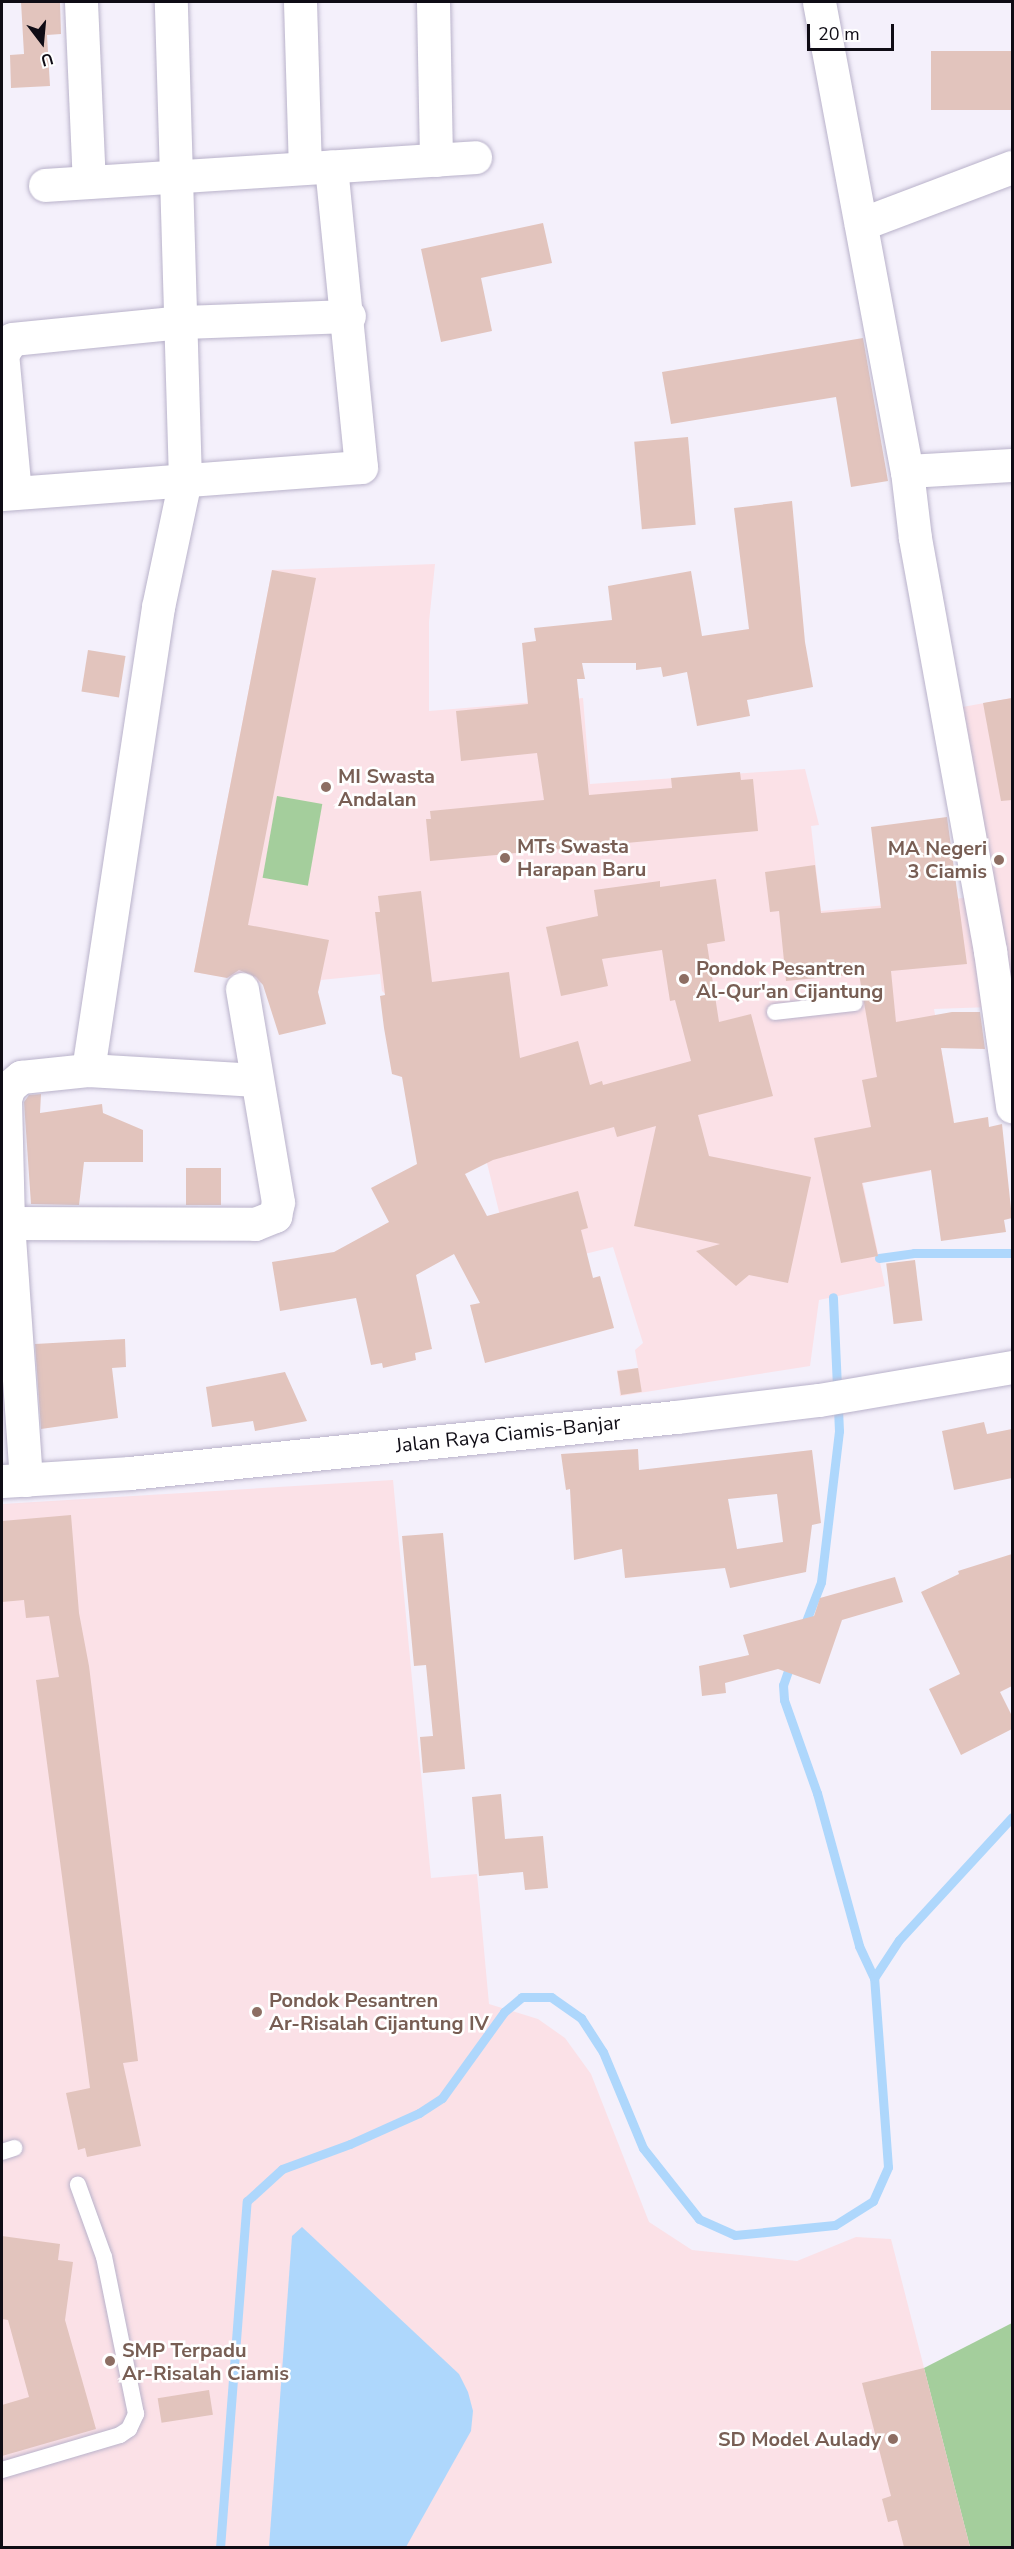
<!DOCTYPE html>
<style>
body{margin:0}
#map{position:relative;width:1014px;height:2549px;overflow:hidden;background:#f4f0fb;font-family:"Nunito Sans",sans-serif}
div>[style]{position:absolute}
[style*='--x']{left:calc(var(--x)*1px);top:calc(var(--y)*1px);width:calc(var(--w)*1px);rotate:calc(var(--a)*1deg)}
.education>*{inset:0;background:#fbe1e7}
.green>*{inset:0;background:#a4ce9c;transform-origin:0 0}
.water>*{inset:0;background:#aed7fc}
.stream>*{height:9px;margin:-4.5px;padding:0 4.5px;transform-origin:4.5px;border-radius:4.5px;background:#aed7fc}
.building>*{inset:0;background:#e2c4bd;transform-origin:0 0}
.roads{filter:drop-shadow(0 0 2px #b9b2ca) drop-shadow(0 0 2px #b9b2ca)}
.service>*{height:16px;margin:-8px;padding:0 8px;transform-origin:8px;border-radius:8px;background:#fff}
.minor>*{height:33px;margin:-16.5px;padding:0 16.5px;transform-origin:16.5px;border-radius:16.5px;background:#fff}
.trunk>*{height:33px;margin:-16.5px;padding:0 16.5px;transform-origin:16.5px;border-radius:16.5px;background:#fff}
.dots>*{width:16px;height:16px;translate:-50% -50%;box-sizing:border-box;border:3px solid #fff;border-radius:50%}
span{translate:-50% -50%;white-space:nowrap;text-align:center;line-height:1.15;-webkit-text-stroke:5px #fff;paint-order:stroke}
.education-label{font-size:20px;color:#785e54;font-weight:700}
.left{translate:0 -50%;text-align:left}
.right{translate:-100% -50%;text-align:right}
.street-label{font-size:20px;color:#0f0c15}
.frame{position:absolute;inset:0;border:3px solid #0f0c15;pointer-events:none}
.north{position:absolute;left:12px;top:12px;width:60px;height:60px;-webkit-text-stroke:4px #fff;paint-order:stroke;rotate:164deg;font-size:16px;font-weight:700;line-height:24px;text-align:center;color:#0f0c15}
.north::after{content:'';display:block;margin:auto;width:21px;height:27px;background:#0f0c15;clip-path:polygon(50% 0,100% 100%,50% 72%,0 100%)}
.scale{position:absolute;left:807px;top:24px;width:87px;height:27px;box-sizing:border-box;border:3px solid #0f0c15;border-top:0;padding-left:8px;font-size:18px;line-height:21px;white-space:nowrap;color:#0f0c15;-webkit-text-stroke:4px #fff;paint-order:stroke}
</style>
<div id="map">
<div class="education">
<i style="clip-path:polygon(435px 564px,429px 622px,429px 711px,583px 698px,590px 784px,805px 769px,819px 825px,811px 826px,821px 911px,974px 897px,991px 1007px,934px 1009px,954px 1120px,921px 1127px,930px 1171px,863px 1183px,885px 1286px,819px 1300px,810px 1366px,620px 1396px,617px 1370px,638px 1368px,635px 1350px,643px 1343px,613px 1247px,508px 1273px,505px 1236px,464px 1070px,382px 991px,380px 974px,321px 980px,318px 992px,194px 972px,272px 570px)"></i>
<i style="clip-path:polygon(1012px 698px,1012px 1012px,957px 708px)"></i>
<i style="clip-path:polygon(393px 1480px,431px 1878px,477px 1874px,489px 2004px,538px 2019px,565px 2038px,591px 2074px,649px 2222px,692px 2250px,797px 2261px,856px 2237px,891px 2239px,970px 2547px,2px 2548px,2px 1504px)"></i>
</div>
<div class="green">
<i style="left:277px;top:796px;width:46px;height:83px;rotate:10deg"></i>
<i style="clip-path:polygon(1012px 2323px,1012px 2547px,970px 2547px,924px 2368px)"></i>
</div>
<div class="water">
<i style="clip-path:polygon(302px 2227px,459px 2374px,468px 2392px,473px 2411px,471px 2431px,406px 2547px,269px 2547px,292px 2236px)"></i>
</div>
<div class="stream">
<i style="--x:879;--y:1258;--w:35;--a:-8"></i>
<i style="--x:914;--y:1253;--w:98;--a:0"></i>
<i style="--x:803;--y:1629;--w:50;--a:-69"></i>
<i style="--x:821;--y:1582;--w:152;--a:-83.2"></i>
<i style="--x:839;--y:1431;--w:134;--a:-92.6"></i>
<i style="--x:791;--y:1662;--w:24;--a:109"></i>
<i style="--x:783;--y:1685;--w:15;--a:86"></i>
<i style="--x:784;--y:1700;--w:99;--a:70.5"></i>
<i style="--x:817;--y:1793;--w:159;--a:74.6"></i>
<i style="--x:859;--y:1946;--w:35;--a:65"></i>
<i style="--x:220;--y:2548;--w:348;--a:-85.6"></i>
<i style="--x:247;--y:2201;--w:47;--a:-42.4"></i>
<i style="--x:282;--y:2169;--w:72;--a:-20.2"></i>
<i style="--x:350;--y:2144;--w:76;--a:-24.2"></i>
<i style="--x:419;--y:2113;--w:27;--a:-33"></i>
<i style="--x:442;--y:2098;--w:106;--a:-54.2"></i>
<i style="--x:504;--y:2012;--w:23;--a:-40"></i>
<i style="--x:522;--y:1997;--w:29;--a:0"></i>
<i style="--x:551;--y:1997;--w:37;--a:35"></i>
<i style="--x:581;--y:2018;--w:40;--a:57.1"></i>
<i style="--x:603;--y:2052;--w:104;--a:67.4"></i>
<i style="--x:643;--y:2148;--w:90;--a:51.7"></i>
<i style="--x:699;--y:2219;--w:39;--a:24"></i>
<i style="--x:735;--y:2235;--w:100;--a:-5.7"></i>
<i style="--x:835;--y:2225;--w:45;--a:-32.3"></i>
<i style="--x:873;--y:2201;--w:37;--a:-66"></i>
<i style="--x:888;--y:2167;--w:190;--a:-94.2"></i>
<i style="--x:874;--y:1978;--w:45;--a:-56.7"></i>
<i style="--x:899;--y:1940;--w:167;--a:-47.4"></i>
</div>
<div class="building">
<i style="clip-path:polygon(21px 2px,60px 2px,61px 34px,47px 35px,50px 86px,11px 88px,10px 55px,24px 54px)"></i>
<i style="left:1012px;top:51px;width:59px;height:81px;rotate:90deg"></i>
<i style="clip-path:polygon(543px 223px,552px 263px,481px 278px,492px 331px,441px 342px,421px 249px)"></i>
<i style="clip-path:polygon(863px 338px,888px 481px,851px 487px,836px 397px,671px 424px,662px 372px)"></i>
<i style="left:688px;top:437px;width:88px;height:54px;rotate:85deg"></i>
<i style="clip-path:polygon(792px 501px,805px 642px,813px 687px,747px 700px,750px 716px,697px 726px,687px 672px,663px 677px,661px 667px,636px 670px,636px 663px,582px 663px,585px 679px,577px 679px,589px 795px,672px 788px,671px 778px,740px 772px,741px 780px,753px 779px,758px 831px,430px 861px,426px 819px,431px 819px,430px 811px,544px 800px,537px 753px,461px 761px,456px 711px,528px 704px,522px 643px,536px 641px,534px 628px,612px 620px,608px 586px,691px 571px,702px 636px,749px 629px,734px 508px)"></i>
<i style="clip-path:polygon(272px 570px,316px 578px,248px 925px,329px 940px,318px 992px,326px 1024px,279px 1035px,263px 985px,256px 977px,239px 970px,227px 978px,194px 972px)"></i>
<i style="left:88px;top:650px;width:38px;height:42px;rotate:9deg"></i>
<i style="clip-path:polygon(1012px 698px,1012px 800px,1001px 801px,983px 703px)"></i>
<i style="clip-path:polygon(947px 817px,967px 964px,891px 971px,896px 1022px,952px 1012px,980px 1012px,985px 1049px,941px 1048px,954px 1123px,988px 1117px,989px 1127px,1002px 1124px,1012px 1218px,1004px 1220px,1006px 1232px,941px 1241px,931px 1170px,862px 1183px,878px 1256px,841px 1263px,814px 1138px,871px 1127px,862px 1080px,877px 1077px,859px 974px,786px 981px,779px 911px,770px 912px,765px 872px,815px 865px,821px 913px,881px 908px,871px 827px)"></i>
<i style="clip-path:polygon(716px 879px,725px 941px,707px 944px,719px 1022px,751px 1014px,773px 1096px,698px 1115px,709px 1156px,811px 1177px,788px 1283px,749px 1275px,736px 1286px,696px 1251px,720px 1244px,634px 1226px,656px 1126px,617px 1137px,614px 1127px,493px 1160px,465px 1174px,487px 1216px,578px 1191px,588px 1228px,581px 1230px,593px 1278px,600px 1276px,614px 1328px,485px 1363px,470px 1305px,480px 1303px,454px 1254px,416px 1275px,432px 1349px,415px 1353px,416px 1360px,383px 1368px,382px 1363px,371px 1365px,356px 1298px,280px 1311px,272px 1262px,334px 1252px,389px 1222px,371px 1188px,417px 1164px,402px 1077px,392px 1074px,384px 1028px,380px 996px,385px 995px,375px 912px,380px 912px,378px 896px,421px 891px,432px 982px,509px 972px,520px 1058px,578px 1041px,590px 1085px,602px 1081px,603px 1085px,691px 1061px,675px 1000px,670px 1001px,662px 950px,602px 959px,608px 986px,561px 996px,546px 927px,598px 916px,594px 890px,660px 881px,660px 887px)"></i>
<i style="clip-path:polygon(41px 1094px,40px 1113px,102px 1104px,103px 1113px,143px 1130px,143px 1162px,84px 1162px,79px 1205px,31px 1204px,24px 1102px,29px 1095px)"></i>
<i style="left:186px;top:1168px;width:35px;height:37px"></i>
<i style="left:915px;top:1260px;width:61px;height:29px;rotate:83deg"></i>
<i style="clip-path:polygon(125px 1339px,126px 1367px,112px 1368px,118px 1418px,41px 1429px,35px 1344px)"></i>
<i style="left:638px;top:1368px;width:24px;height:21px;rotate:81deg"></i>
<i style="clip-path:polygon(285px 1372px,307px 1421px,255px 1431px,253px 1421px,212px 1427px,206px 1387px)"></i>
<i style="clip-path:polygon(984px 1422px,987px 1434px,1012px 1429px,1012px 1478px,954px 1490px,942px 1431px)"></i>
<i style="clip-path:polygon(evenodd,638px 1449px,639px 1470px,812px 1450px,821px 1523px,812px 1525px,806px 1572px,730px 1588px,725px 1568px,625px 1578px,622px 1549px,574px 1560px,570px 1489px,566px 1490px,561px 1454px,638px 1449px,777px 1494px,783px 1542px,737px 1549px,728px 1499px,777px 1494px)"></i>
<i style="clip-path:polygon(71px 1515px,79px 1613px,89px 1666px,138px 2061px,123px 2063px,141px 2146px,87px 2157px,85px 2148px,78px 2150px,66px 2093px,90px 2088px,36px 1680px,59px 1677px,49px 1616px,26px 1618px,24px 1600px,2px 1602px,2px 1521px)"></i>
<i style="clip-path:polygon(443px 1533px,465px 1769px,423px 1773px,420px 1737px,433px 1736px,426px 1665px,414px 1666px,402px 1536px)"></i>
<i style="clip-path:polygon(1012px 1554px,1012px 1686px,1000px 1692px,1012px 1716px,1012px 1729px,961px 1755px,929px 1689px,960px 1674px,921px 1592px,959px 1574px,958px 1571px)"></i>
<i style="clip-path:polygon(895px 1577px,903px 1602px,842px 1620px,820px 1684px,778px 1669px,725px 1683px,726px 1693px,702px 1696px,699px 1666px,749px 1655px,743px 1635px,814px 1616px,820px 1598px)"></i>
<i style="clip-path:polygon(501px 1794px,505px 1839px,543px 1836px,548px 1888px,525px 1890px,523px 1872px,479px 1876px,472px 1797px)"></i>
<i style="clip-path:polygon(2px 2236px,60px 2244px,58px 2260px,73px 2262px,65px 2320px,96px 2429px,2px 2456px,2px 2405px,29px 2397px,8px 2320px,2px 2319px)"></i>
<i style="clip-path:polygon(924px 2368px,970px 2547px,904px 2547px,897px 2520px,888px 2522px,882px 2499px,891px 2496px,862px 2383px)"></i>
<i style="left:209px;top:2390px;width:25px;height:52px;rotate:81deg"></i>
</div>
<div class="roads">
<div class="service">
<i style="--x:775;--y:1012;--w:80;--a:-6.5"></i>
<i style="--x:2;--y:2152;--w:13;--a:-18"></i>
<i style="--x:2;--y:2470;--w:123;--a:-16.5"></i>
<i style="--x:120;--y:2435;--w:11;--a:-34"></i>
<i style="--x:129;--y:2429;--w:17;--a:-65"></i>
<i style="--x:136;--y:2414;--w:160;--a:-101.5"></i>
<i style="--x:104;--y:2257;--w:77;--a:-109.9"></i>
</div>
<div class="minor">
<i style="--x:81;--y:2;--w:180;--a:87.5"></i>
<i style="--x:300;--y:2;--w:165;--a:88.3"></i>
<i style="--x:433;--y:2;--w:158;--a:88.9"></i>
<i style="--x:819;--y:2;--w:477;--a:79.4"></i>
<i style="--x:907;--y:471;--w:67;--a:83.2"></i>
<i style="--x:915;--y:538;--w:420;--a:79.7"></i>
<i style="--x:990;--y:951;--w:157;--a:81.9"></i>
<i style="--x:45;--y:185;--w:431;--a:-3.7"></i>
<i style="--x:861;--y:224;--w:161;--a:-20.7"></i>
<i style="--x:907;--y:471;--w:105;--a:-3.3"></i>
<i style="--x:15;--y:493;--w:140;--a:-95.3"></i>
<i style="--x:2;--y:354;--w:18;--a:-56"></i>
<i style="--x:12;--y:339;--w:172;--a:-5.7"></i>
<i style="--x:183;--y:322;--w:166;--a:-2.1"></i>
<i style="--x:2;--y:494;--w:360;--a:-4.3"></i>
<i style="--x:361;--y:467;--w:302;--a:-95.7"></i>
<i style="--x:88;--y:1070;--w:468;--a:-81.4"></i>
<i style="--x:158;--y:607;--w:130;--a:-78"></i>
<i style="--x:185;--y:480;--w:478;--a:-91.7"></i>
<i style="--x:8;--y:1223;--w:247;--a:0.2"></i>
<i style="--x:255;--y:1224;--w:22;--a:-22"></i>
<i style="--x:275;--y:1216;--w:14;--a:-78"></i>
<i style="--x:278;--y:1202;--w:216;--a:-99.6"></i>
<i style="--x:26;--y:1480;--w:258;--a:-94"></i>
<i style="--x:8;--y:1223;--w:124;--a:-91.4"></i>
<i style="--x:5;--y:1099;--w:13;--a:-72"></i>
<i style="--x:9;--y:1087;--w:16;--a:-40"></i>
<i style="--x:21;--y:1077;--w:67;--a:-6"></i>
<i style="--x:88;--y:1070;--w:169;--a:3.4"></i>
</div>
<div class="trunk">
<i style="--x:2;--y:1481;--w:128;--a:-3.6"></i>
<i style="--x:130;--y:1473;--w:549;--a:-5.86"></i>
<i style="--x:676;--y:1417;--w:144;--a:-6.8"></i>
<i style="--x:819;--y:1400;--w:196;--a:-9.7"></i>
</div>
</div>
<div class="dots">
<i style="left:326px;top:787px;background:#8d6e63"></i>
<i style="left:505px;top:858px;background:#8d6e63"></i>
<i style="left:999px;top:860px;background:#8d6e63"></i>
<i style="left:684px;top:979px;background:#8d6e63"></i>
<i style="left:257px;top:2012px;background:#8d6e63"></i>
<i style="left:110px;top:2361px;background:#8d6e63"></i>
<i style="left:893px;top:2439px;background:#8d6e63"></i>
</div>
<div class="education-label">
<span class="left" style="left:338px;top:788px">MI Swasta<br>Andalan</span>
<span class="left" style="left:517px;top:858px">MTs Swasta<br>Harapan Baru</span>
<span class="right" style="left:987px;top:860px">MA Negeri<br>3 Ciamis</span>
<span class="left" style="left:696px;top:980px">Pondok Pesantren<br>Al-Qur'an Cijantung</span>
<span class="left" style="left:269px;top:2012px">Pondok Pesantren<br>Ar-Risalah Cijantung IV</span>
<span class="left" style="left:122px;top:2362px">SMP Terpadu<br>Ar-Risalah Ciamis</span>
<span class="right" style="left:881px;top:2439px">SD Model Aulady</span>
</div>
<div class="street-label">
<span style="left:508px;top:1434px;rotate:-6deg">Jalan Raya Ciamis-Banjar</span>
</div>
<div class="frame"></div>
<div class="north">U</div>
<div class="scale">20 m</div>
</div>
